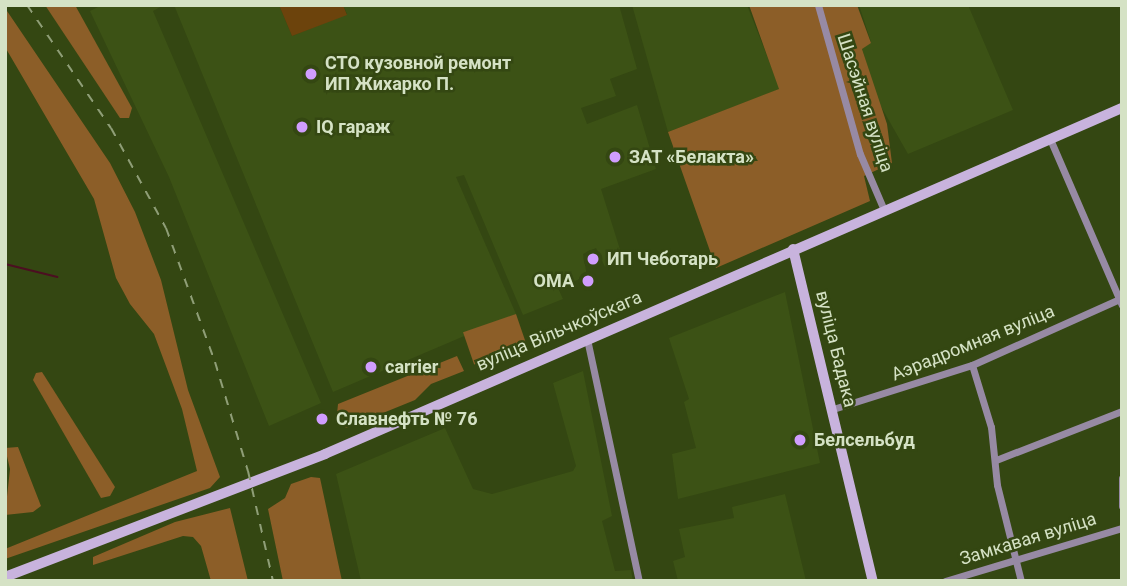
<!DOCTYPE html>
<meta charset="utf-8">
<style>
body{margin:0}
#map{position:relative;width:1127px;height:586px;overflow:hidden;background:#344712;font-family:Roboto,sans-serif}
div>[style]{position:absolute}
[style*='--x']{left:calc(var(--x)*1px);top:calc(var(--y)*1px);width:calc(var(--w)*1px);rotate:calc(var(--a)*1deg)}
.built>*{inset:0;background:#3c5215}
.green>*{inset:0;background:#6c430c}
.forest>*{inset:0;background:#8c5e28;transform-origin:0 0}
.stream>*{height:2px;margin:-1px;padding:0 1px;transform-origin:1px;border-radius:1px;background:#4c0e21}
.street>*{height:7px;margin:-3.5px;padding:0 3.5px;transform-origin:3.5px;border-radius:3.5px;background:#978aa4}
.secondary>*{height:10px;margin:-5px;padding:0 5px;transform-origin:5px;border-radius:5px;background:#c8b3dd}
.rail>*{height:2px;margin-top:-1px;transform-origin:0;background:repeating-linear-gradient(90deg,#8f9e77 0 9px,transparent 0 18px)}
.dots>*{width:19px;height:19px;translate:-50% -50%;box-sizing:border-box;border:4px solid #344712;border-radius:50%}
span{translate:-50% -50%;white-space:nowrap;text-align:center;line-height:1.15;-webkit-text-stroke:5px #344712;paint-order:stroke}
.poi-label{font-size:18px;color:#d5e2c5;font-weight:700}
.left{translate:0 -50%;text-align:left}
.right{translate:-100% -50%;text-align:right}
.street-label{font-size:18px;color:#d5e2c5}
.frame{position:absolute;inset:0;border:7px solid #d5e2c5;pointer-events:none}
</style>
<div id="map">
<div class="built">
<i style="clip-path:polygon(102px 5px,164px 5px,153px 11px,321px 403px,269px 426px,169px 177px,90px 11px)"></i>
<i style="clip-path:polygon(174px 5px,279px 5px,292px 36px,347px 14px,343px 5px,619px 5px,637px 69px,610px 79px,616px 96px,581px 108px,587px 124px,637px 105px,656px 169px,601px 189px,623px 259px,605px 267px,596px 248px,583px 254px,587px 276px,558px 288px,563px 299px,523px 315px,464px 175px,456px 177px,516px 314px,333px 392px)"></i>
<i style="clip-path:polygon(632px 5px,747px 5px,780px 89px,668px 132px)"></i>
<i style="clip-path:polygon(859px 5px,968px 5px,1013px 110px,908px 154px,879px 103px,862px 49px,871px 42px)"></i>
<i style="clip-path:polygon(785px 292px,820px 463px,678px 499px,672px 454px,696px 448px,684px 402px,689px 399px,669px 338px)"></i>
<i style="clip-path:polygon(583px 371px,612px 516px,602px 521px,615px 571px,631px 570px,633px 581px,361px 581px,336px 474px,445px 428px,473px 489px,492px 494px,573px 471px,576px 466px,553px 383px)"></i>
<i style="clip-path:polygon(785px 494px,806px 581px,678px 581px,673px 561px,685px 557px,679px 529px,734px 518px,732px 507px)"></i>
</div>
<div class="green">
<i style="clip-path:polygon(279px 5px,343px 5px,347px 15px,292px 36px)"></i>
</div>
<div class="forest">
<i style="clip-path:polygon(45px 5px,75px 5px,132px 108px,129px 118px,120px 118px)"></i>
<i style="clip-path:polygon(749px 5px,857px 5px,871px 43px,862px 49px,887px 124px,892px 163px,864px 176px,870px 201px,716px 268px,668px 132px,779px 89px)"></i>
<i style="clip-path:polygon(5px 8px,110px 163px,135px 212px,161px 280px,188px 390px,220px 477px,210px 488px,5px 559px,5px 549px,197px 471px,182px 409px,154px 334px,130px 304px,116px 278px,94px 199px,5px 47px)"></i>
<i style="left:516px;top:314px;width:34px;height:56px;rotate:71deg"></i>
<i style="clip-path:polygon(457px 356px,464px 371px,431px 384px,415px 400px,346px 428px,337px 414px,338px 404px)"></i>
<i style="clip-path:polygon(42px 372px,115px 487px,110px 496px,101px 498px,33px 380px,36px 373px)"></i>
<i style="clip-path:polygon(18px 447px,41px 506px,33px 512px,5px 515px,10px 469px,5px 448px)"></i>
<i style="clip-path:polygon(311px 477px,320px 478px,342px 581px,283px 581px,268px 509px,285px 498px,291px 484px)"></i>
<i style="clip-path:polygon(230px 508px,248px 581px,211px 581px,201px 546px,193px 537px,183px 536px,93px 565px,93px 557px,175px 522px)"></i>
</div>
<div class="stream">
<i style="--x:5;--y:264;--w:54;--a:14"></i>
</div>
<div class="street">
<i style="--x:818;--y:5;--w:155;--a:74.3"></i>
<i style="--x:860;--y:154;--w:61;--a:66.8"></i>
<i style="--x:1050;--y:139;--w:181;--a:66.6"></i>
<i style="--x:587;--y:339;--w:248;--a:77.9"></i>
<i style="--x:972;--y:365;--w:65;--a:73"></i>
<i style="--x:991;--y:427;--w:58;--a:84.1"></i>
<i style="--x:997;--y:485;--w:99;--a:76"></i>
<i style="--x:833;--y:409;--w:146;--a:-17.6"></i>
<i style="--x:972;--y:365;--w:164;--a:-24.1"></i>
<i style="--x:996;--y:460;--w:135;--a:-21.3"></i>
<i style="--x:1122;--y:478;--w:28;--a:90"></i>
<i style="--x:945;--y:581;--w:185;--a:-16.7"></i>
</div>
<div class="secondary">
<i style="--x:793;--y:249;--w:342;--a:76.5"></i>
<i style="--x:5;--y:577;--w:343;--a:-21"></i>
<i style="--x:325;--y:454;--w:869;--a:-23.47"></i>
</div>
<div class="rail">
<i style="--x:27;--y:5;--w:149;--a:55.7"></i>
<i style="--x:111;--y:128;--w:114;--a:61.2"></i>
<i style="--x:166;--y:228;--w:143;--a:69.9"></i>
<i style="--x:215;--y:362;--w:114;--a:73.2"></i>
<i style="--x:248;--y:471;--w:113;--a:77.2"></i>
</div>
<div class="dots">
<i style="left:311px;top:74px;background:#d09dfe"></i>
<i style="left:302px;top:127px;background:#d09dfe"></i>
<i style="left:615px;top:157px;background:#d09dfe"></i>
<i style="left:593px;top:259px;background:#d09dfe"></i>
<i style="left:588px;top:281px;background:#d09dfe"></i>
<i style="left:371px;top:367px;background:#d09dfe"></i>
<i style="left:322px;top:419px;background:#d09dfe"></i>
<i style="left:800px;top:440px;background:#d09dfe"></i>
</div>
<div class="poi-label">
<span class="left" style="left:325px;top:74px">СТО кузовной ремонт<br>ИП Жихарко П.</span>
<span class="left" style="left:316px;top:127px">IQ гараж</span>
<span class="left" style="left:629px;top:157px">ЗАТ «Белакта»</span>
<span class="left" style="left:607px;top:259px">ИП Чеботарь</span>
<span class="right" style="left:574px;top:281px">ОМА</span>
<span class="left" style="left:385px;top:367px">carrier</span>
<span class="left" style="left:336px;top:419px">Славнефть № 76</span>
<span class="left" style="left:814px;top:440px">Белсельбуд</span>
</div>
<div class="street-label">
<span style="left:865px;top:103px;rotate:72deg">Шасэйная вуліца</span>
<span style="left:559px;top:331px;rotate:-23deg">вуліца Вільчкоўскага</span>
<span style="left:973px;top:343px;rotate:-22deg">Аэрадромная вуліца</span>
<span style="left:836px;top:349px;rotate:76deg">вуліца Бадака</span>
<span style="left:1028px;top:539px;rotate:-17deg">Замкавая вуліца</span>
</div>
<div class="frame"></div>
</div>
